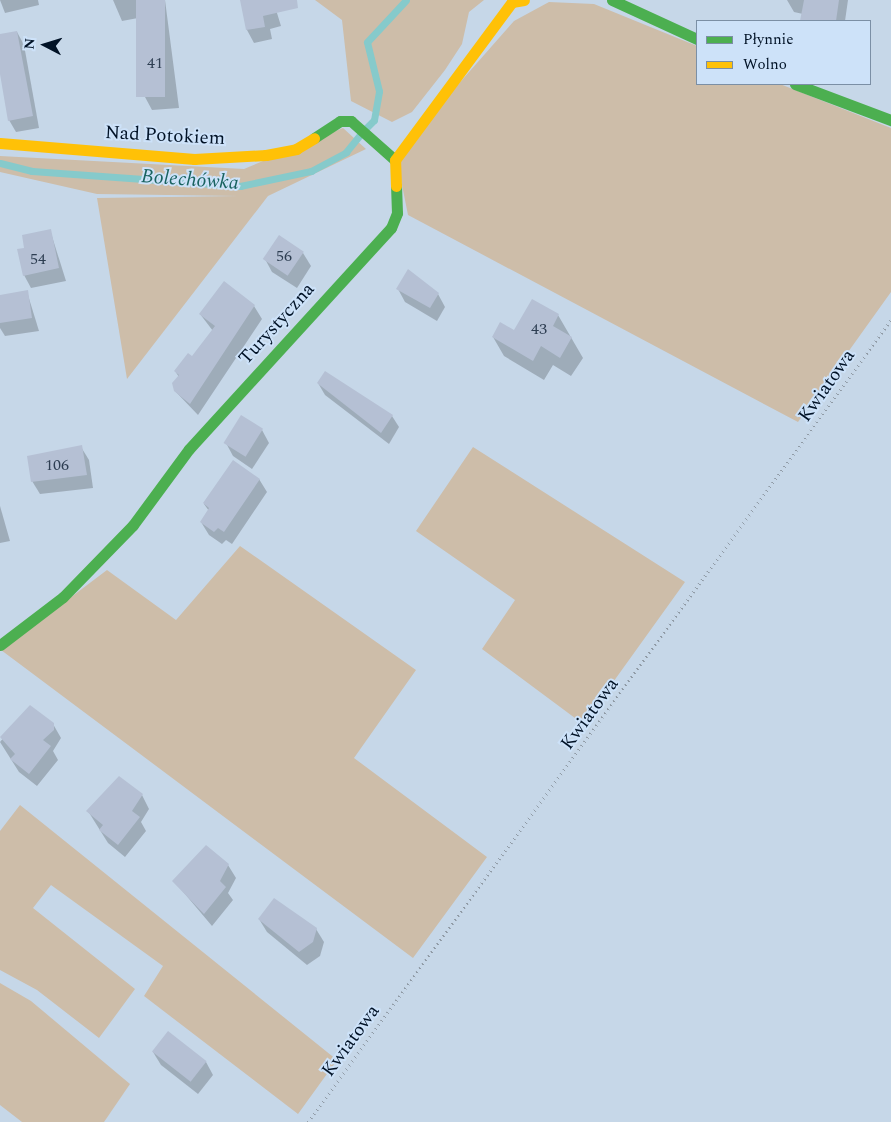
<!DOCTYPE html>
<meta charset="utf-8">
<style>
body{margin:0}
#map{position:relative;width:891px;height:1122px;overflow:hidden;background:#c6d7e8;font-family:Spectral,serif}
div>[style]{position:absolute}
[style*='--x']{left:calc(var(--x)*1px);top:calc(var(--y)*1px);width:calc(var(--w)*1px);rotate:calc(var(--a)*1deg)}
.green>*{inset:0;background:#cdbda9}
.shadow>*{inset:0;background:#0003}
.stream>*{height:7px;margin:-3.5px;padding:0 3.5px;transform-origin:3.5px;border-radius:3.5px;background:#86cacb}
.building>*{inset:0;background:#b5c0d4;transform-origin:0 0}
.path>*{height:3px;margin-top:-1.5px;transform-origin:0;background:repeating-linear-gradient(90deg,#909ba6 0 1px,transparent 0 5px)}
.fast>*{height:11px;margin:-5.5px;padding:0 5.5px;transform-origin:5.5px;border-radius:5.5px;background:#4caf50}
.slow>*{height:11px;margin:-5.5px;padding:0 5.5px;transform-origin:5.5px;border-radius:5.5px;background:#ffc107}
span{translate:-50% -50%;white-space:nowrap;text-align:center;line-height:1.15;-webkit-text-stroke:4px #cde2f9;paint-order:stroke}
.number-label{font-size:16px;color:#2e3e52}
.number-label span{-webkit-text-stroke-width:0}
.street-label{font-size:19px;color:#011226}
.water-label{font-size:20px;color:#196360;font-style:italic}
.legend{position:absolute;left:696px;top:20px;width:175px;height:65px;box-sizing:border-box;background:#cde2f9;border:1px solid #7b8fa5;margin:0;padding:6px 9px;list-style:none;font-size:15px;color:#011226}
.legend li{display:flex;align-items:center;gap:10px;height:25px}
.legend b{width:25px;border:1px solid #7b8fa5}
.north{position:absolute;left:20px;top:20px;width:50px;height:50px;-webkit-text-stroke:4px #cde2f9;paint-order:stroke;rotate:275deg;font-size:14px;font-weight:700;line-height:20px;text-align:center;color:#011226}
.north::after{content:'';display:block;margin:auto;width:18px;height:22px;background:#011226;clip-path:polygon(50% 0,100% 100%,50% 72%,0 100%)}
</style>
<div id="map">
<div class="green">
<i style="clip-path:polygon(315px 0,484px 0,469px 12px,462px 44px,445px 70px,412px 112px,392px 122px,351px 101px,342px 20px)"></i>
<i style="clip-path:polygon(549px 2px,594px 4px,697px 46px,697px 84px,780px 84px,891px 128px,891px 292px,798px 422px,408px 215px,396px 155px,514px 21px)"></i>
<i style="clip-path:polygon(343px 128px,366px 149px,268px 196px,127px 379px,97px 198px,238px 196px,97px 194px,0 172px,0 156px,244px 169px)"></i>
<i style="clip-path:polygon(473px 447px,685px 582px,583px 724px,482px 649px,515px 600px,416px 531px)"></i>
<i style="clip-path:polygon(240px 546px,416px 670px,354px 758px,487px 857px,413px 958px,1px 650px,107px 570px,176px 620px)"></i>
<i style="clip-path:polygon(20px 805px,337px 1060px,298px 1114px,144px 996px,163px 966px,51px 885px,33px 908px,135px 989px,99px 1038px,37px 990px,0 970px,0 831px)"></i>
<i style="clip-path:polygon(0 983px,31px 1001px,130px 1084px,104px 1122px,22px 1122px,0 1105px)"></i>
</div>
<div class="shadow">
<i style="clip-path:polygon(0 0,38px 0,39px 5px,5px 13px)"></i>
<i style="clip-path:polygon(113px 0,165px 0,179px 108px,152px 110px,145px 97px,138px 18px,122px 21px)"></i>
<i style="clip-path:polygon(244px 0,273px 0,281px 26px,270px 29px,272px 39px,254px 43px,247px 30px)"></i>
<i style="clip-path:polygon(787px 0,848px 0,845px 21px,802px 21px,803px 14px,794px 12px)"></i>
<i style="clip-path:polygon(17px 32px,24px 45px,39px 128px,16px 132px,9px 120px,0 68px,0 35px)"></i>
<i style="clip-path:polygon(50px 230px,66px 281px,31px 288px,24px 275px,26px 249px)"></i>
<i style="clip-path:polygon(303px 253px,311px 266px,297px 288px,272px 272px,265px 259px)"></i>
<i style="clip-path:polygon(398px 289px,438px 294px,445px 307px,437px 321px,405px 302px)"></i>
<i style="clip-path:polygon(27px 292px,39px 331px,5px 336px,0 328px,0 296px)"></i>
<i style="clip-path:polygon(533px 301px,558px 315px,583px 358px,571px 376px,553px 365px,544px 380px,504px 356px,493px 337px,515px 332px)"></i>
<i style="clip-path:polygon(254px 306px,262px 319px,198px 415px,175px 391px,179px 377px,175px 371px,193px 358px,213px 331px,200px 314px)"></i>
<i style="clip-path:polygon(318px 383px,392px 416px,399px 427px,389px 444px,325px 395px)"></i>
<i style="clip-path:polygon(262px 430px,269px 443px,252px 469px,233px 456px,226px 443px)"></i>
<i style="clip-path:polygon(81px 447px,89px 460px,93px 488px,40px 494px,32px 481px)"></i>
<i style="clip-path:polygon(259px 479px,267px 492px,232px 544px,226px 540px,222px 544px,209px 535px,201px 522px,209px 511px,204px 504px)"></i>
<i style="clip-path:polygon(0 506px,10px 541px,0 543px)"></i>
<i style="clip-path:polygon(30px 706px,53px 724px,61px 738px,53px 751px,58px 760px,37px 786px,19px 772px,0 742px)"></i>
<i style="clip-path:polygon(142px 795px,149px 809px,141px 822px,146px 831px,125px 857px,108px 843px,88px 811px)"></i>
<i style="clip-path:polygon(228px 865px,236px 878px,228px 893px,233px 900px,212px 926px,174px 881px)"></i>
<i style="clip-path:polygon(259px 919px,316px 929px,324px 942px,320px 956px,307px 965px,267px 932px)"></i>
<i style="clip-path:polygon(153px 1052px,206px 1062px,213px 1075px,198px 1094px,161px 1065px)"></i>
</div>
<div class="stream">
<i style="--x:366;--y:128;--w:11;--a:-45"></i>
<i style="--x:374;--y:120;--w:29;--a:-80"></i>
<i style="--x:379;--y:91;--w:50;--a:-103.8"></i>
<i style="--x:367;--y:42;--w:57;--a:-47.1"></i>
<i style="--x:0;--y:163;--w:33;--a:14"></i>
<i style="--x:32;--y:171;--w:209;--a:4.1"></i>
<i style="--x:240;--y:186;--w:73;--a:-11.9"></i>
<i style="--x:311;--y:171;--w:40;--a:-28"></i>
<i style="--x:346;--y:152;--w:21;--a:-51"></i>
</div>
<div class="building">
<i style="left:136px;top:0;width:29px;height:97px"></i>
<i style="clip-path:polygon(240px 0,297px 0,298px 8px,263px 16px,265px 27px,246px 30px)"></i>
<i style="clip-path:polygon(804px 0,839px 0,836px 21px,800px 21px)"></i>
<i style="clip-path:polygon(17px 31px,33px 116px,8px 121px,0 74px,0 34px)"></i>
<i style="clip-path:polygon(51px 229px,59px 268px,23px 276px,17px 249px,24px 248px,22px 235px)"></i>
<i style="left:279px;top:235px;width:30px;height:29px;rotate:34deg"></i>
<i style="clip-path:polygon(408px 269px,439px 293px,430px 308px,396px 289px)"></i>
<i style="clip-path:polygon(224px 281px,255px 305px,190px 404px,174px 391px,172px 383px,179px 375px,174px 371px,188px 353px,192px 356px,215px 326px,199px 314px)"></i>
<i style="clip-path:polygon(28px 290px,32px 318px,0 323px,0 295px)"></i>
<i style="clip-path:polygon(532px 299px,559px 314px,553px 326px,572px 337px,560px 358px,541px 346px,533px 361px,492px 337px,500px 322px,514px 330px)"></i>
<i style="clip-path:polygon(325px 371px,393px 415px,381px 433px,317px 383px)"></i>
<i style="left:241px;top:415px;width:26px;height:33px;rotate:32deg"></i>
<i style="clip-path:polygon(82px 445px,87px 475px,31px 482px,27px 456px)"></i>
<i style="clip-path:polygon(233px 460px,260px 479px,224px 532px,218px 528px,214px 532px,200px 522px,209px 508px,203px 503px)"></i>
<i style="clip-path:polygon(30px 705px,54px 723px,54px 730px,43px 740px,51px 746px,29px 774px,10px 759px,15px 754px,0 737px)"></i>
<i style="clip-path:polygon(119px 776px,143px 794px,132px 811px,140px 817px,118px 845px,99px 830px,103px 825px,86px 811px)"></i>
<i style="clip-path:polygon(206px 845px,229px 864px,220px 881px,226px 887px,204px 914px,172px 881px)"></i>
<i style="clip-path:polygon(274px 898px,317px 928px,313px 942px,299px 952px,258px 919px)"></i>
<i style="left:168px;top:1031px;width:49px;height:26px;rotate:38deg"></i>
</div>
<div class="path">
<i style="--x:308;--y:1122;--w:992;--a:-53.99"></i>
</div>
<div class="fast">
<i style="--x:612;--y:0;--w:94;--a:24.6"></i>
<i style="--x:795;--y:84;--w:103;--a:20.6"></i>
<i style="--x:314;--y:138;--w:31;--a:-33"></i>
<i style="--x:340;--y:121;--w:11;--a:0"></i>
<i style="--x:351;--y:121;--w:59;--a:41.6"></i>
<i style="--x:0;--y:645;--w:79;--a:-37.3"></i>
<i style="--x:63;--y:597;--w:100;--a:-45.8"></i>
<i style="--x:133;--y:525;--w:94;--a:-53.6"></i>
<i style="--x:189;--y:449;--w:299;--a:-47.6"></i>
<i style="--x:391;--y:228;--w:16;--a:-68"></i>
<i style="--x:397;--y:213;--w:27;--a:-92"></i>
</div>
<div class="slow">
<i style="--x:0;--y:143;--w:195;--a:4.7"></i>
<i style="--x:194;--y:159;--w:72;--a:-3.2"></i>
<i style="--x:266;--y:155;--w:31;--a:-11"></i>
<i style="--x:296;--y:149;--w:21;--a:-31"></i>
<i style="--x:396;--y:186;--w:26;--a:-92"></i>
<i style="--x:395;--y:160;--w:197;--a:-53.5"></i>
<i style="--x:512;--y:2;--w:12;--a:-9"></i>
</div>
<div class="number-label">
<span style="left:155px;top:63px">41</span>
<span style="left:284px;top:256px">56</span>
<span style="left:38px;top:259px">54</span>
<span style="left:539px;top:329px">43</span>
<span style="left:57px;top:465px">106</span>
</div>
<div class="street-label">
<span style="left:165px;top:136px;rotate:3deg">Nad Potokiem</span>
<span style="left:277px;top:324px;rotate:-48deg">Turystyczna</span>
<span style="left:827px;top:386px;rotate:-55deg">Kwiatowa</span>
<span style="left:590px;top:714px;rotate:-54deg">Kwiatowa</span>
<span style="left:351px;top:1041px;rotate:-54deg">Kwiatowa</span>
</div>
<div class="water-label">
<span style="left:190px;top:180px;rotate:4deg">Bolechówka</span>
</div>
<ul class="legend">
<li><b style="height:6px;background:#4caf50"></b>Płynnie</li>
<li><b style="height:6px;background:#ffc107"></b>Wolno</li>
</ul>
<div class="north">N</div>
</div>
